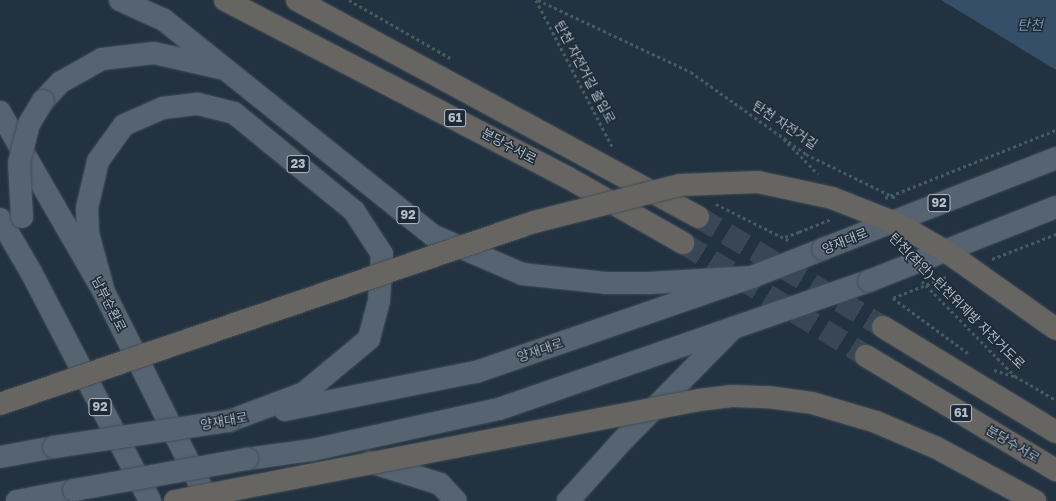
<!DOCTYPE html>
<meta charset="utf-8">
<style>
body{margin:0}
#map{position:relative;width:1056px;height:501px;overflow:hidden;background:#233240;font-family:"Golos Text","Noto Sans KR",sans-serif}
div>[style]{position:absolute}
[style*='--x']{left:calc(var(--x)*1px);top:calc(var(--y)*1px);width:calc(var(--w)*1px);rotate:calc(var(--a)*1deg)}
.water>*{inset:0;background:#364f68}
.trunk-tunnel>*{height:22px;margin-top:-11px;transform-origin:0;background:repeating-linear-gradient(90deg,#394755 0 22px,transparent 0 33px)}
.path>*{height:2.5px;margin-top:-1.25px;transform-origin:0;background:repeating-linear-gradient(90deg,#445d5e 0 3px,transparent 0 6px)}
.roads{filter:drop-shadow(0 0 1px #414d59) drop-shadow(0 0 1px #414d59)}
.primary>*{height:22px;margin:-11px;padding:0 11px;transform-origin:11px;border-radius:11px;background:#566370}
.trunk>*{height:22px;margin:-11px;padding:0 11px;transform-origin:11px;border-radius:11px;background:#666562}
.path-bridge>*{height:2.5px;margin-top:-1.25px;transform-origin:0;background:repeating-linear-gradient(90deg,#445d5e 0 3px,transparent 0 6px)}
.bridges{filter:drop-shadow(0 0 1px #414d59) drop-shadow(0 0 1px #414d59)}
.primary-bridge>*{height:22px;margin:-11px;padding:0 11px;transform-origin:11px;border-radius:11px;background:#566370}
.trunk-bridge>*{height:22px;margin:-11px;padding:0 11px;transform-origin:11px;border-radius:11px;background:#666562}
span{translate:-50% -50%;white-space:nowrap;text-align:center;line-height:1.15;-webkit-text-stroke:3px #1d2935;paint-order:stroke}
.shield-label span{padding:1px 3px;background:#1d2935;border:1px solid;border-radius:3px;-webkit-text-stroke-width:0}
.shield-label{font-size:12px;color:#b4becb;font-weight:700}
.street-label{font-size:13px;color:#b4becb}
.water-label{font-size:14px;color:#7a97b3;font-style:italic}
</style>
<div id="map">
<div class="water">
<i style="clip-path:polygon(941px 0,1056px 0,1056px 70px)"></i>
</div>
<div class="trunk-tunnel">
<i style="--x:698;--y:217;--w:215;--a:30.7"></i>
<i style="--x:683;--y:243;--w:215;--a:31.7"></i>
</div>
<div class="path">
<i style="--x:349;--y:0;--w:119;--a:29.8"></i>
<i style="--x:536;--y:0;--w:167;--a:62.5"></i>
<i style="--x:538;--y:0;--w:169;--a:25.2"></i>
<i style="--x:691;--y:72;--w:141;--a:35.5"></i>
<i style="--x:806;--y:154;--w:102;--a:26.1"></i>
<i style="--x:784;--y:139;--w:49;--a:45.8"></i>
<i style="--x:716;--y:204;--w:83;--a:26.6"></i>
<i style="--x:785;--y:237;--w:15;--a:-20"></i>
<i style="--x:922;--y:281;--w:133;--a:45.6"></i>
<i style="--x:1015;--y:376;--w:48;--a:30.3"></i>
<i style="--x:893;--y:298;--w:93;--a:36.3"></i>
<i style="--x:994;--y:370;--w:21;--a:17"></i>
</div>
<div class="roads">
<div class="primary">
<i style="--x:120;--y:0;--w:48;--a:24.4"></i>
<i style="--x:164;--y:20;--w:344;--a:38.7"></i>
<i style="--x:432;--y:235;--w:98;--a:23.4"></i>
<i style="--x:522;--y:274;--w:84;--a:6.1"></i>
<i style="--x:606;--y:283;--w:43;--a:0"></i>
<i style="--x:649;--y:283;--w:103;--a:-3.3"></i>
<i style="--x:43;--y:101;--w:26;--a:-47"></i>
<i style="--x:61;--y:82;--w:47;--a:-29.3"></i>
<i style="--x:102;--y:59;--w:52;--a:-6.6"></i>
<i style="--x:154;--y:53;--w:68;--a:12.8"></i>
<i style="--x:0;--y:112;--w:208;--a:60"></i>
<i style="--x:104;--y:292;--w:233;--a:63.5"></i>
<i style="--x:0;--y:219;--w:61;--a:59.7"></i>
<i style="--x:31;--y:272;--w:258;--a:62.5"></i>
<i style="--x:104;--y:292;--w:61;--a:-105.2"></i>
<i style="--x:88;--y:233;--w:25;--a:-92"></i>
<i style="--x:87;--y:208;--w:48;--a:-76.8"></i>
<i style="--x:98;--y:161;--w:44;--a:-54.2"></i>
<i style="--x:124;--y:125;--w:43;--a:-23.6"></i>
<i style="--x:163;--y:108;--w:35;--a:-7"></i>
<i style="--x:198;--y:104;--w:37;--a:14"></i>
<i style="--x:234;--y:113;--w:155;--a:39.2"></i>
<i style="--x:354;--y:211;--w:51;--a:56.9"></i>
<i style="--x:382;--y:254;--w:47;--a:93.7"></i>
<i style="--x:379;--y:301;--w:39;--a:105"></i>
<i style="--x:369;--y:339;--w:85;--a:140.3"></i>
<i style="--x:304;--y:393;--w:80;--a:159.5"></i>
<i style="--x:285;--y:410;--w:195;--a:-11.3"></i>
<i style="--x:476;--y:372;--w:292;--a:-19"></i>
<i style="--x:752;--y:277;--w:76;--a:-21.5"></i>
<i style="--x:0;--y:457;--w:55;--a:-10.5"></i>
<i style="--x:247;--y:459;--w:66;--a:-7.9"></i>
<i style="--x:312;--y:450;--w:191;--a:-12.4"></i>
<i style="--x:499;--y:409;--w:392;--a:-19.1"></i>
<i style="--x:370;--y:462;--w:73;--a:17.4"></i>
<i style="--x:440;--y:484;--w:23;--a:47"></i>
<i style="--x:17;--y:501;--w:58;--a:-10.9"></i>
<i style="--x:568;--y:501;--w:82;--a:-48"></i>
<i style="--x:623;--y:440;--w:157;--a:-45.5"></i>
</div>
<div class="trunk">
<i style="--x:225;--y:0;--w:383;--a:27.4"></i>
<i style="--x:565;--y:176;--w:136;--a:29.6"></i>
<i style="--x:297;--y:0;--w:456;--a:28.4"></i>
<i style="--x:883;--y:327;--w:202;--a:31.3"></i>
<i style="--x:866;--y:356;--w:222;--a:31"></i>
</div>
</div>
<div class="path-bridge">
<i style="--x:885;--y:198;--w:184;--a:-21.7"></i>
<i style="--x:799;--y:232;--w:35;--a:-22"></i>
<i style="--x:992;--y:259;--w:69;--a:-21.3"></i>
<i style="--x:893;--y:298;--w:59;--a:-21.8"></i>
</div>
<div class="bridges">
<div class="primary-bridge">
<i style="--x:22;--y:217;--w:54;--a:-93.2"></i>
<i style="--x:19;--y:163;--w:40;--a:-75.6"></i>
<i style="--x:29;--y:124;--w:27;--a:-59"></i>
<i style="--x:823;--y:249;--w:250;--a:-21.3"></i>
<i style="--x:869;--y:281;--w:201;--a:-21.6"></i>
<i style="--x:54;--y:447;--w:177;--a:-8.5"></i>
<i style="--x:74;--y:490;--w:176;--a:-10.2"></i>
</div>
<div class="trunk-bridge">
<i style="--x:0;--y:404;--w:564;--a:-18.82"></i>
<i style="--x:534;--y:222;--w:151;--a:-14.2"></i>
<i style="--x:680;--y:185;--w:78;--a:-2.2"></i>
<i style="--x:758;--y:182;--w:76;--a:12.2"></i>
<i style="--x:832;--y:198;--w:71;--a:21.5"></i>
<i style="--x:898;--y:224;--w:56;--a:29.7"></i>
<i style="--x:947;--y:252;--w:133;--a:35.2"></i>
<i style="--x:175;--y:501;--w:534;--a:-10.91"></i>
<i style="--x:699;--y:400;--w:33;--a:-7"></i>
<i style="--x:732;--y:396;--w:36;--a:2"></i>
<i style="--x:768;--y:397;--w:44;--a:7.8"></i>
<i style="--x:812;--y:403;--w:67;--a:16.5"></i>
<i style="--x:876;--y:422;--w:64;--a:23"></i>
<i style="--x:935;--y:447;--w:114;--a:28.4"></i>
</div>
</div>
<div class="shield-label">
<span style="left:455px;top:118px">61</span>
<span style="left:298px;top:164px">23</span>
<span style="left:939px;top:203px">92</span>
<span style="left:408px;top:215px">92</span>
<span style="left:100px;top:407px">92</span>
<span style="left:961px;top:413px">61</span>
</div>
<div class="street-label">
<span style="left:585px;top:72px;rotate:62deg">탄천 자전거길 출입로</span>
<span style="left:785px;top:125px;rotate:34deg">탄천 자전거길</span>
<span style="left:509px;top:146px;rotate:28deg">분당수서로</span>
<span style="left:845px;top:241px;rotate:-22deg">양재대로</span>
<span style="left:957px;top:301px;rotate:45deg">탄천(좌안)-탄천위제방 자전거도로</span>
<span style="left:109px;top:304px;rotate:63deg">남부순환로</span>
<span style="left:540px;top:350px;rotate:-19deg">양재대로</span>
<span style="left:224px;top:421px;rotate:-10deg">양재대로</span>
<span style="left:1013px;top:444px;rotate:31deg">분당수서로</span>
</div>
<div class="water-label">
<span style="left:1030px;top:25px">탄천</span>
</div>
</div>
